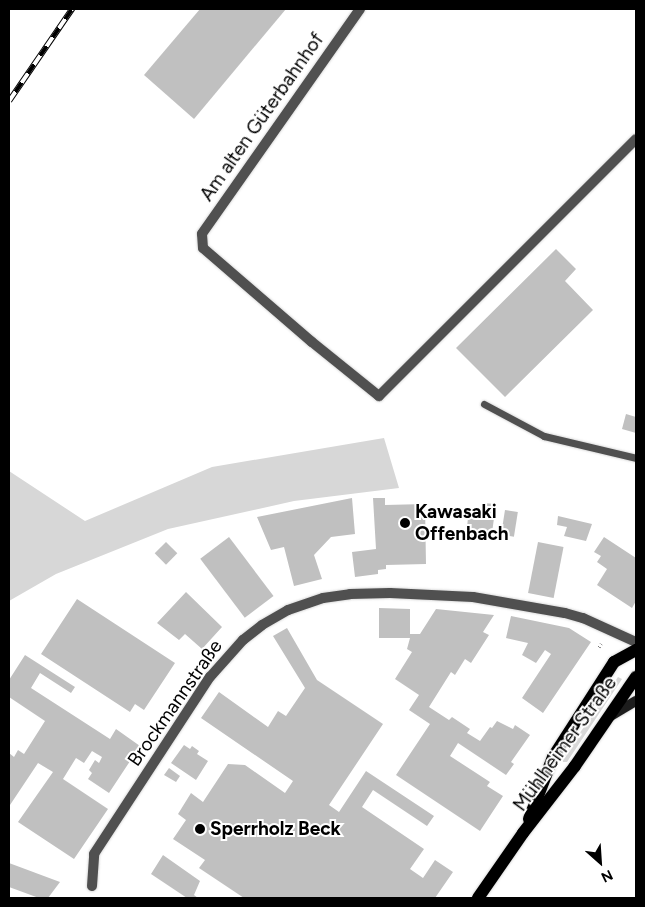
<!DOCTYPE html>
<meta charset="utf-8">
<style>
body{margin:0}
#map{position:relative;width:645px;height:907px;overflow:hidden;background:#fff;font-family:Figtree,sans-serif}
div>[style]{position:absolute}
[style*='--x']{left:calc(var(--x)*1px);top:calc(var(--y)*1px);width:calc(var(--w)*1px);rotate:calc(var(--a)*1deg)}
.green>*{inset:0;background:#d7d7d7}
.building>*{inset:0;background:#c0c0c0;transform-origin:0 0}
.path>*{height:3px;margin-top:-1.5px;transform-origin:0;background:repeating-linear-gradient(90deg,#727272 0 1px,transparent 0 3.5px)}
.roads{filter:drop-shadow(0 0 1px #dbdbdb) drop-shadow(0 0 1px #dbdbdb)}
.lane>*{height:7px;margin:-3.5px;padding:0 3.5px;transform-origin:3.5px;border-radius:3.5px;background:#505050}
.street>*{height:10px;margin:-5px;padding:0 5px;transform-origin:5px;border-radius:5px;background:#505050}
.secondary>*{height:10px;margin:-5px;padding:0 5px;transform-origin:5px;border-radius:5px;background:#1d1d1d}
.primary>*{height:12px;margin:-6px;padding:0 6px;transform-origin:6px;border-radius:6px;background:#000}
.rail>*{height:5.5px;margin-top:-2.75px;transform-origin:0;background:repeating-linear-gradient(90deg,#fff 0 11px,#000 0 22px);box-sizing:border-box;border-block:1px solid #000}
.dots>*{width:14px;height:14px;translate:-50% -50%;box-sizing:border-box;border:2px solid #fff;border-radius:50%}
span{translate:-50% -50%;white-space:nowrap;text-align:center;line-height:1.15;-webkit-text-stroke:4px #fff;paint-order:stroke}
.street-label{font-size:19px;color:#000}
.poi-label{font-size:19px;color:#000;font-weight:700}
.left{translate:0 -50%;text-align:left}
.frame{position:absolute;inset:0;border:10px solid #000;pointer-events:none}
.north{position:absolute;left:575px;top:837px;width:50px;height:50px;-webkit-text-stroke:4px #fff;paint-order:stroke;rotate:154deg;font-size:14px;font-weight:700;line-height:20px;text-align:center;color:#000}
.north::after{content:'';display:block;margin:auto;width:18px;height:22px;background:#000;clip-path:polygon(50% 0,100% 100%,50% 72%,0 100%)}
</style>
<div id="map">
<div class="green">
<i style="clip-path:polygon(384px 438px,399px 488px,294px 501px,168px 529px,56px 574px,9px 601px,9px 471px,85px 521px,212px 467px)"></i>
<i style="clip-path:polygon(618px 677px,622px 679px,567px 762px,563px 762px,562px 759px)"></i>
</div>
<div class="building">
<i style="clip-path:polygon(200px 9px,286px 9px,194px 119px,144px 75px)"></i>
<i style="clip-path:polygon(556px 249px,576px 269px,565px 281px,593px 310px,505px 397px,456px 348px)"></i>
<i style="clip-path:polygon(626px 414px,636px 417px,636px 433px,622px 429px)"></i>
<i style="clip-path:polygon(352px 498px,355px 534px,331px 537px,314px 555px,322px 579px,294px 586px,284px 547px,271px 550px,257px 517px)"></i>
<i style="clip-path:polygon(373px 498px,385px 498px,385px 505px,425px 504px,426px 564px,386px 565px,386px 569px,378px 570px,378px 574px,355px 577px,352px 552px,376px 549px)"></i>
<i style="clip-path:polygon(482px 503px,496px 504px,491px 540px,466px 537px,469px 508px,481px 509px)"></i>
<i style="left:505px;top:510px;width:13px;height:25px;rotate:9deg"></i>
<i style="clip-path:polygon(558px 516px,592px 524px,586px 541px,564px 536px,567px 527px,557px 525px)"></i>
<i style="left:229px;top:537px;width:74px;height:36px;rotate:53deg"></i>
<i style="clip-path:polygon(604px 537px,636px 558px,636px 601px,632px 608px,597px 585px,607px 569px,597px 562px,601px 556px,594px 552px)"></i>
<i style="left:166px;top:542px;width:16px;height:16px;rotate:45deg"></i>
<i style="left:538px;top:542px;width:26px;height:52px;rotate:11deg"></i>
<i style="clip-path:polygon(186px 592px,222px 627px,202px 649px,185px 634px,179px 640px,157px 623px)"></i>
<i style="clip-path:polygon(77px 599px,175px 663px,144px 710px,135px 704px,130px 712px,41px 654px)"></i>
<i style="clip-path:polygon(379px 608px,410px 609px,410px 634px,420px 634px,436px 609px,494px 615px,483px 632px,489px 635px,471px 663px,465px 659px,455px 675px,451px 672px,429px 707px,449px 720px,452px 717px,470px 729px,467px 733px,480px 741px,490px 727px,492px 728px,497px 721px,513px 729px,515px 725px,530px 735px,511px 762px,514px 764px,506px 775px,458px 743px,450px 756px,490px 782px,487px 786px,503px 796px,480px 831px,396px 775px,430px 724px,409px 710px,419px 695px,395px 679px,412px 652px,407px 649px,410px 638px,379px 638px)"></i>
<i style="clip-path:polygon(511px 616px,569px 628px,591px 642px,543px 713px,522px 698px,551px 654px,545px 650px,536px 663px,522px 655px,528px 643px,506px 638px)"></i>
<i style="clip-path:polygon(287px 628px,317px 680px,383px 724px,329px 805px,339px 812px,366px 771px,434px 816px,427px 826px,373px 790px,362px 807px,424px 849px,410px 869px,423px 878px,435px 860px,453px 872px,435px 898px,244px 898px,199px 868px,205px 860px,173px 839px,186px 820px,178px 814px,191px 793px,203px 802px,228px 764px,245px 765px,285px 793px,293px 781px,201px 718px,219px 692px,268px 727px,278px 711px,286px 716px,305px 688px,273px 636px)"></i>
<i style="clip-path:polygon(25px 655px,75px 687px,71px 693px,40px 673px,31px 688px,110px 739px,116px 729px,140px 746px,109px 793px,88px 779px,92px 773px,89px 770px,95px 760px,99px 763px,102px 757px,92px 751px,84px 763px,76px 758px,63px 779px,108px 809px,74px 859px,18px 822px,53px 772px,38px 763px,10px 805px,9px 804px,9px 753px,14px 757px,18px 750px,24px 754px,45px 721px,9px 697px,9px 680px)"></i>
<i style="clip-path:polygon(184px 745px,190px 749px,192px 746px,199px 751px,197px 754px,208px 761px,196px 780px,171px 763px)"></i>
<i style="clip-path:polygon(169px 768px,180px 776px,176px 782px,164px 775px)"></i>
<i style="clip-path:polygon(163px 855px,200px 881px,194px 895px,198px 898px,187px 898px,151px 874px)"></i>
<i style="clip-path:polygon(9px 863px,60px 882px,48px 898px,39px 898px,9px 887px)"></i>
</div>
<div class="path">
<i style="--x:599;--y:647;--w:4;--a:-56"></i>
</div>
<div class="roads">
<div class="lane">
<i style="--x:484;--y:404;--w:68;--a:28.1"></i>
<i style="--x:544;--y:436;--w:95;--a:13.4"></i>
</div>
<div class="street">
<i style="--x:360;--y:9;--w:275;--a:125.1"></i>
<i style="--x:202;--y:234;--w:14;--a:86"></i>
<i style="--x:203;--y:248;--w:144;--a:40.8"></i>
<i style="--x:312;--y:342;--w:86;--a:38.9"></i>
<i style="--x:379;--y:396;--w:363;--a:-45"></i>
<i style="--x:92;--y:886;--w:32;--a:-86"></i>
<i style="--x:94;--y:854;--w:212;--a:-56.8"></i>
<i style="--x:210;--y:677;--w:50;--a:-48.3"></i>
<i style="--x:243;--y:640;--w:24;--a:-38"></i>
<i style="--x:262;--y:625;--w:30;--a:-30"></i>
<i style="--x:288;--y:610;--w:37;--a:-19"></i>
<i style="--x:323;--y:598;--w:27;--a:-8"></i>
<i style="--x:350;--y:594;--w:40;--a:-1.4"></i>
<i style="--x:390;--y:593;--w:83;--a:2.8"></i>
<i style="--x:473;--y:597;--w:93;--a:9.9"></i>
<i style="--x:565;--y:613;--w:19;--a:16"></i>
<i style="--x:583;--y:618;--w:58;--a:24.4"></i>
</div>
<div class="secondary">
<i style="--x:609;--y:717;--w:31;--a:-31"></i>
</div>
<div class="primary">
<i style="--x:529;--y:819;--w:66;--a:-68.8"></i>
<i style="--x:553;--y:757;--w:113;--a:-57.3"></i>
<i style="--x:614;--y:662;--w:25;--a:-29"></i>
<i style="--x:478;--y:898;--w:79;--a:-55.3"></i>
<i style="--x:523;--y:833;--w:85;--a:-52.2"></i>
<i style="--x:575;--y:766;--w:108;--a:-55.6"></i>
</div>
</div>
<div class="rail">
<i style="--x:9;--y:101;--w:112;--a:-55.6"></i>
</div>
<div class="dots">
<i style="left:405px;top:523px;background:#000"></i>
<i style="left:200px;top:829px;background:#000"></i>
</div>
<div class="street-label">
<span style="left:262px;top:117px;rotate:-55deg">Am alten Güterbahnhof</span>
<span style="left:175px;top:703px;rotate:-55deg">Brockmannstraße</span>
<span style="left:565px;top:744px;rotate:-54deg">Mühlheimer Straße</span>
</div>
<div class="poi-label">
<span class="left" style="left:415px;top:523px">Kawasaki<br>Offenbach</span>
<span class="left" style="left:210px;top:829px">Sperrholz Beck</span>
</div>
<div class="frame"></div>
<div class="north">N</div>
</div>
